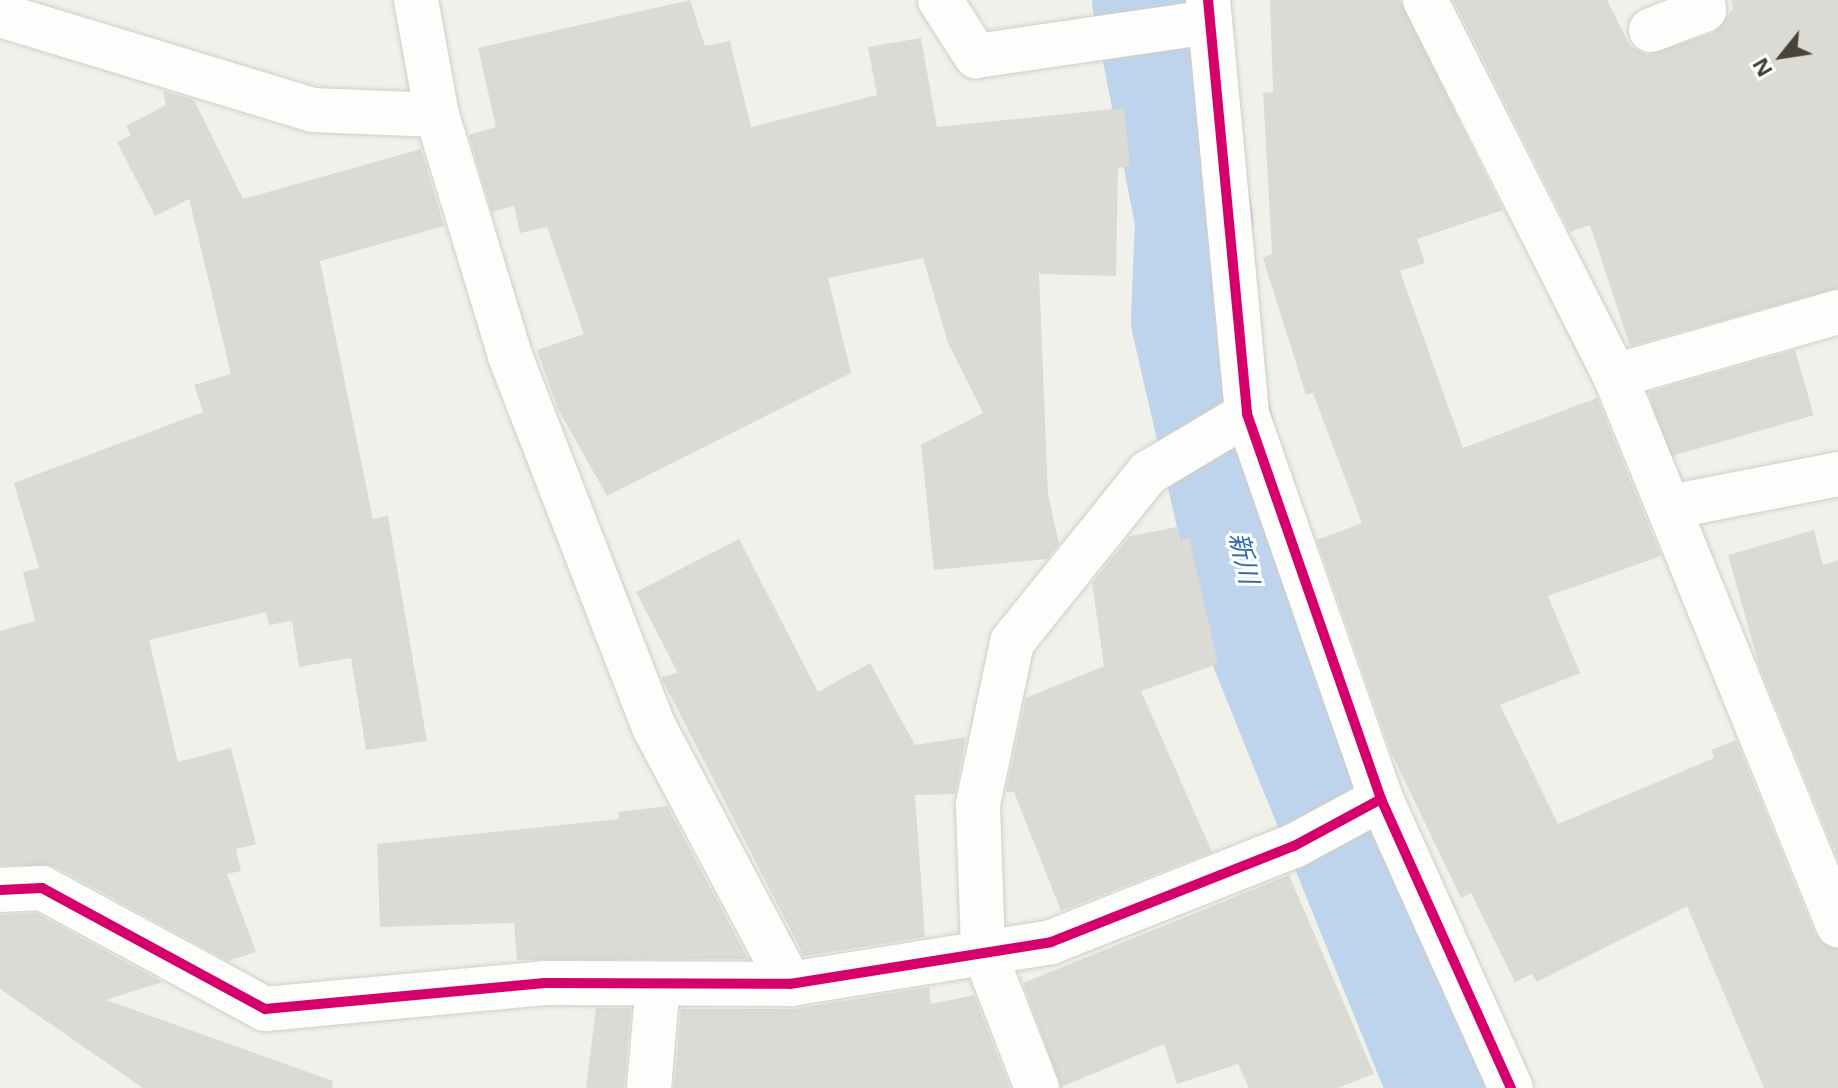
<!DOCTYPE html>
<meta charset="utf-8">
<style>
body{margin:0}
#map{position:relative;width:1838px;height:1088px;overflow:hidden;background:#f1f1ec;font-family:"Noto Sans","Noto Sans JP",sans-serif}
div>[style]{position:absolute}
[style*='--x']{left:calc(var(--x)*1px);top:calc(var(--y)*1px);width:calc(var(--w)*1px);rotate:calc(var(--a)*1deg)}
.river>*{height:118px;margin:-59px;padding:0 59px;transform-origin:59px;border-radius:59px;background:#bed4ed}
.building>*{inset:0;background:#dbdad4;transform-origin:0 0}
.roads{filter:drop-shadow(0 0 2px #cfcec9) drop-shadow(0 0 2px #cfcec9)}
.minor>*{height:44px;margin:-22px;padding:0 22px;transform-origin:22px;border-radius:22px;background:#fdfdfc}
.cycleway>*{height:10px;margin:-5px;padding:0 5px;transform-origin:5px;border-radius:5px;background:#d6006c}
span{translate:-50% -50%;white-space:nowrap;text-align:center;line-height:1.15;-webkit-text-stroke:6px #fff;paint-order:stroke}
.water-label{font-size:26px;color:#346cb0;font-style:italic}
.north{position:absolute;left:1742px;top:16px;width:80px;height:80px;-webkit-text-stroke:6px #fff;paint-order:stroke;rotate:240deg;font-size:22px;font-weight:700;line-height:32px;text-align:center;color:#474338}
.north::after{content:'';display:block;margin:auto;width:28px;height:36px;background:#474338;clip-path:polygon(50% 0,100% 100%,50% 72%,0 100%)}
</style>
<div id="map">
<div class="river">
<i style="--x:1151;--y:0;--w:224;--a:78.9"></i>
<i style="--x:1194;--y:220;--w:100;--a:92.3"></i>
<i style="--x:1190;--y:320;--w:313;--a:77.1"></i>
<i style="--x:1260;--y:625;--w:499;--a:68"></i>
</div>
<div class="building">
<i style="clip-path:polygon(690px 0,705px 46px,730px 41px,751px 127px,877px 95px,868px 47px,921px 38px,937px 127px,1124px 108px,1130px 166px,1118px 168px,1116px 276px,1039px 274px,1048px 494px,1059px 544px,1047px 559px,934px 570px,921px 445px,983px 413px,948px 343px,923px 258px,828px 278px,851px 373px,607px 496px,558px 409px,537px 350px,584px 334px,547px 227px,520px 233px,514px 206px,492px 212px,469px 135px,496px 127px,478px 48px)"></i>
<i style="clip-path:polygon(1270px 0,1400px 0,1503px 210px,1417px 239px,1425px 263px,1400px 271px,1463px 448px,1597px 398px,1661px 556px,1548px 596px,1580px 673px,1500px 705px,1558px 824px,1714px 758px,1711px 750px,1736px 740px,1815px 934px,1838px 949px,1838px 1088px,1764px 1088px,1687px 906px,1537px 982px,1532px 974px,1515px 982px,1471px 893px,1461px 898px,1391px 752px,1317px 540px,1362px 523px,1313px 393px,1306px 395px,1263px 258px,1272px 254px,1263px 93px,1273px 92px)"></i>
<i style="clip-path:polygon(1453px 0,1607px 0,1630px 46px,1648px 55px,1713px 33px,1733px 9px,1731px 0,1838px 0,1838px 288px,1630px 346px,1590px 225px,1570px 232px)"></i>
<i style="clip-path:polygon(163px 91px,194px 100px,243px 199px,421px 149px,444px 226px,320px 261px,373px 519px,388px 516px,427px 741px,366px 750px,351px 658px,299px 667px,292px 621px,269px 625px,266px 612px,149px 640px,178px 762px,231px 748px,256px 844px,236px 849px,241px 871px,227px 874px,256px 952px,228px 961px,54px 866px,0 865px,0 631px,35px 621px,23px 572px,39px 568px,14px 483px,203px 412px,194px 385px,231px 374px,189px 199px,155px 216px,117px 142px,131px 135px,126px 126px,166px 105px)"></i>
<i style="left:1795px;top:350px;width:68px;height:152px;rotate:74deg"></i>
<i style="clip-path:polygon(1177px 527px,1179px 540px,1189px 538px,1218px 664px,1141px 691px,1212px 852px,1061px 911px,1014px 792px,1006px 792px,1026px 698px,1104px 666px,1092px 583px,1130px 536px)"></i>
<i style="clip-path:polygon(1814px 530px,1823px 565px,1838px 560px,1838px 859px,1759px 665px,1728px 555px)"></i>
<i style="clip-path:polygon(739px 539px,818px 692px,870px 663px,915px 745px,966px 737px,955px 794px,915px 795px,925px 937px,804px 956px,661px 677px,678px 673px,636px 592px)"></i>
<i style="clip-path:polygon(667px 806px,748px 959px,517px 960px,514px 923px,380px 927px,377px 844px,619px 819px,618px 812px)"></i>
<i style="clip-path:polygon(1289px 875px,1374px 1074px,1337px 1088px,1249px 1088px,1238px 1064px,1177px 1084px,1164px 1044px,1061px 1087px,1023px 983px)"></i>
<i style="clip-path:polygon(36px 913px,162px 982px,106px 1000px,333px 1081px,332px 1088px,143px 1088px,0 989px,0 915px)"></i>
<i style="clip-path:polygon(929px 987px,931px 1004px,974px 995px,1010px 1088px,674px 1088px,681px 1009px,794px 1009px)"></i>
<i style="clip-path:polygon(596px 1008px,631px 1008px,624px 1088px,586px 1088px)"></i>
</div>
<div class="roads">
<div class="minor">
<i style="--x:416;--y:0;--w:117;--a:79.7"></i>
<i style="--x:437;--y:115;--w:252;--a:73.1"></i>
<i style="--x:510;--y:356;--w:398;--a:68.8"></i>
<i style="--x:654;--y:727;--w:291;--a:62.1"></i>
<i style="--x:940;--y:0;--w:67;--a:57.3"></i>
<i style="--x:976;--y:56;--w:236;--a:-8.3"></i>
<i style="--x:1208;--y:0;--w:416;--a:84.6"></i>
<i style="--x:1247;--y:414;--w:408;--a:70.8"></i>
<i style="--x:1381;--y:799;--w:317;--a:65.8"></i>
<i style="--x:1425;--y:0;--w:421;--a:63.2"></i>
<i style="--x:1615;--y:376;--w:593;--a:67.89"></i>
<i style="--x:0;--y:15;--w:327;--a:16.9"></i>
<i style="--x:313;--y:110;--w:124;--a:2.3"></i>
<i style="--x:1651;--y:30;--w:57;--a:-20.7"></i>
<i style="--x:1704;--y:10;--w:10;--a:-101"></i>
<i style="--x:1615;--y:376;--w:232;--a:-16"></i>
<i style="--x:1670;--y:507;--w:171;--a:-11.1"></i>
<i style="--x:0;--y:890;--w:42;--a:-2.7"></i>
<i style="--x:42;--y:888;--w:254;--a:28.5"></i>
<i style="--x:265;--y:1009;--w:281;--a:-5.3"></i>
<i style="--x:545;--y:983;--w:245;--a:0.2"></i>
<i style="--x:790;--y:984;--w:264;--a:-9.1"></i>
<i style="--x:1051;--y:942;--w:261;--a:-21.6"></i>
<i style="--x:1294;--y:846;--w:99;--a:-28.4"></i>
<i style="--x:649;--y:1088;--w:104;--a:-85.1"></i>
<i style="--x:1037;--y:1088;--w:149;--a:-111.2"></i>
<i style="--x:983;--y:949;--w:145;--a:-92"></i>
<i style="--x:978;--y:804;--w:166;--a:-78.1"></i>
<i style="--x:1012;--y:642;--w:217;--a:-51.2"></i>
<i style="--x:1148;--y:473;--w:115;--a:-30.8"></i>
</div>
</div>
<div class="cycleway">
<i style="--x:1208;--y:0;--w:416;--a:84.6"></i>
<i style="--x:1247;--y:414;--w:408;--a:70.8"></i>
<i style="--x:1381;--y:799;--w:317;--a:65.8"></i>
<i style="--x:0;--y:890;--w:42;--a:-2.7"></i>
<i style="--x:42;--y:888;--w:254;--a:28.5"></i>
<i style="--x:265;--y:1009;--w:281;--a:-5.3"></i>
<i style="--x:545;--y:983;--w:245;--a:0.2"></i>
<i style="--x:790;--y:984;--w:264;--a:-9.1"></i>
<i style="--x:1051;--y:942;--w:261;--a:-21.6"></i>
<i style="--x:1294;--y:846;--w:99;--a:-28.4"></i>
</div>
<div class="water-label">
<span style="left:1244px;top:558px;rotate:77deg">新川</span>
</div>
<div class="north">N</div>
</div>
